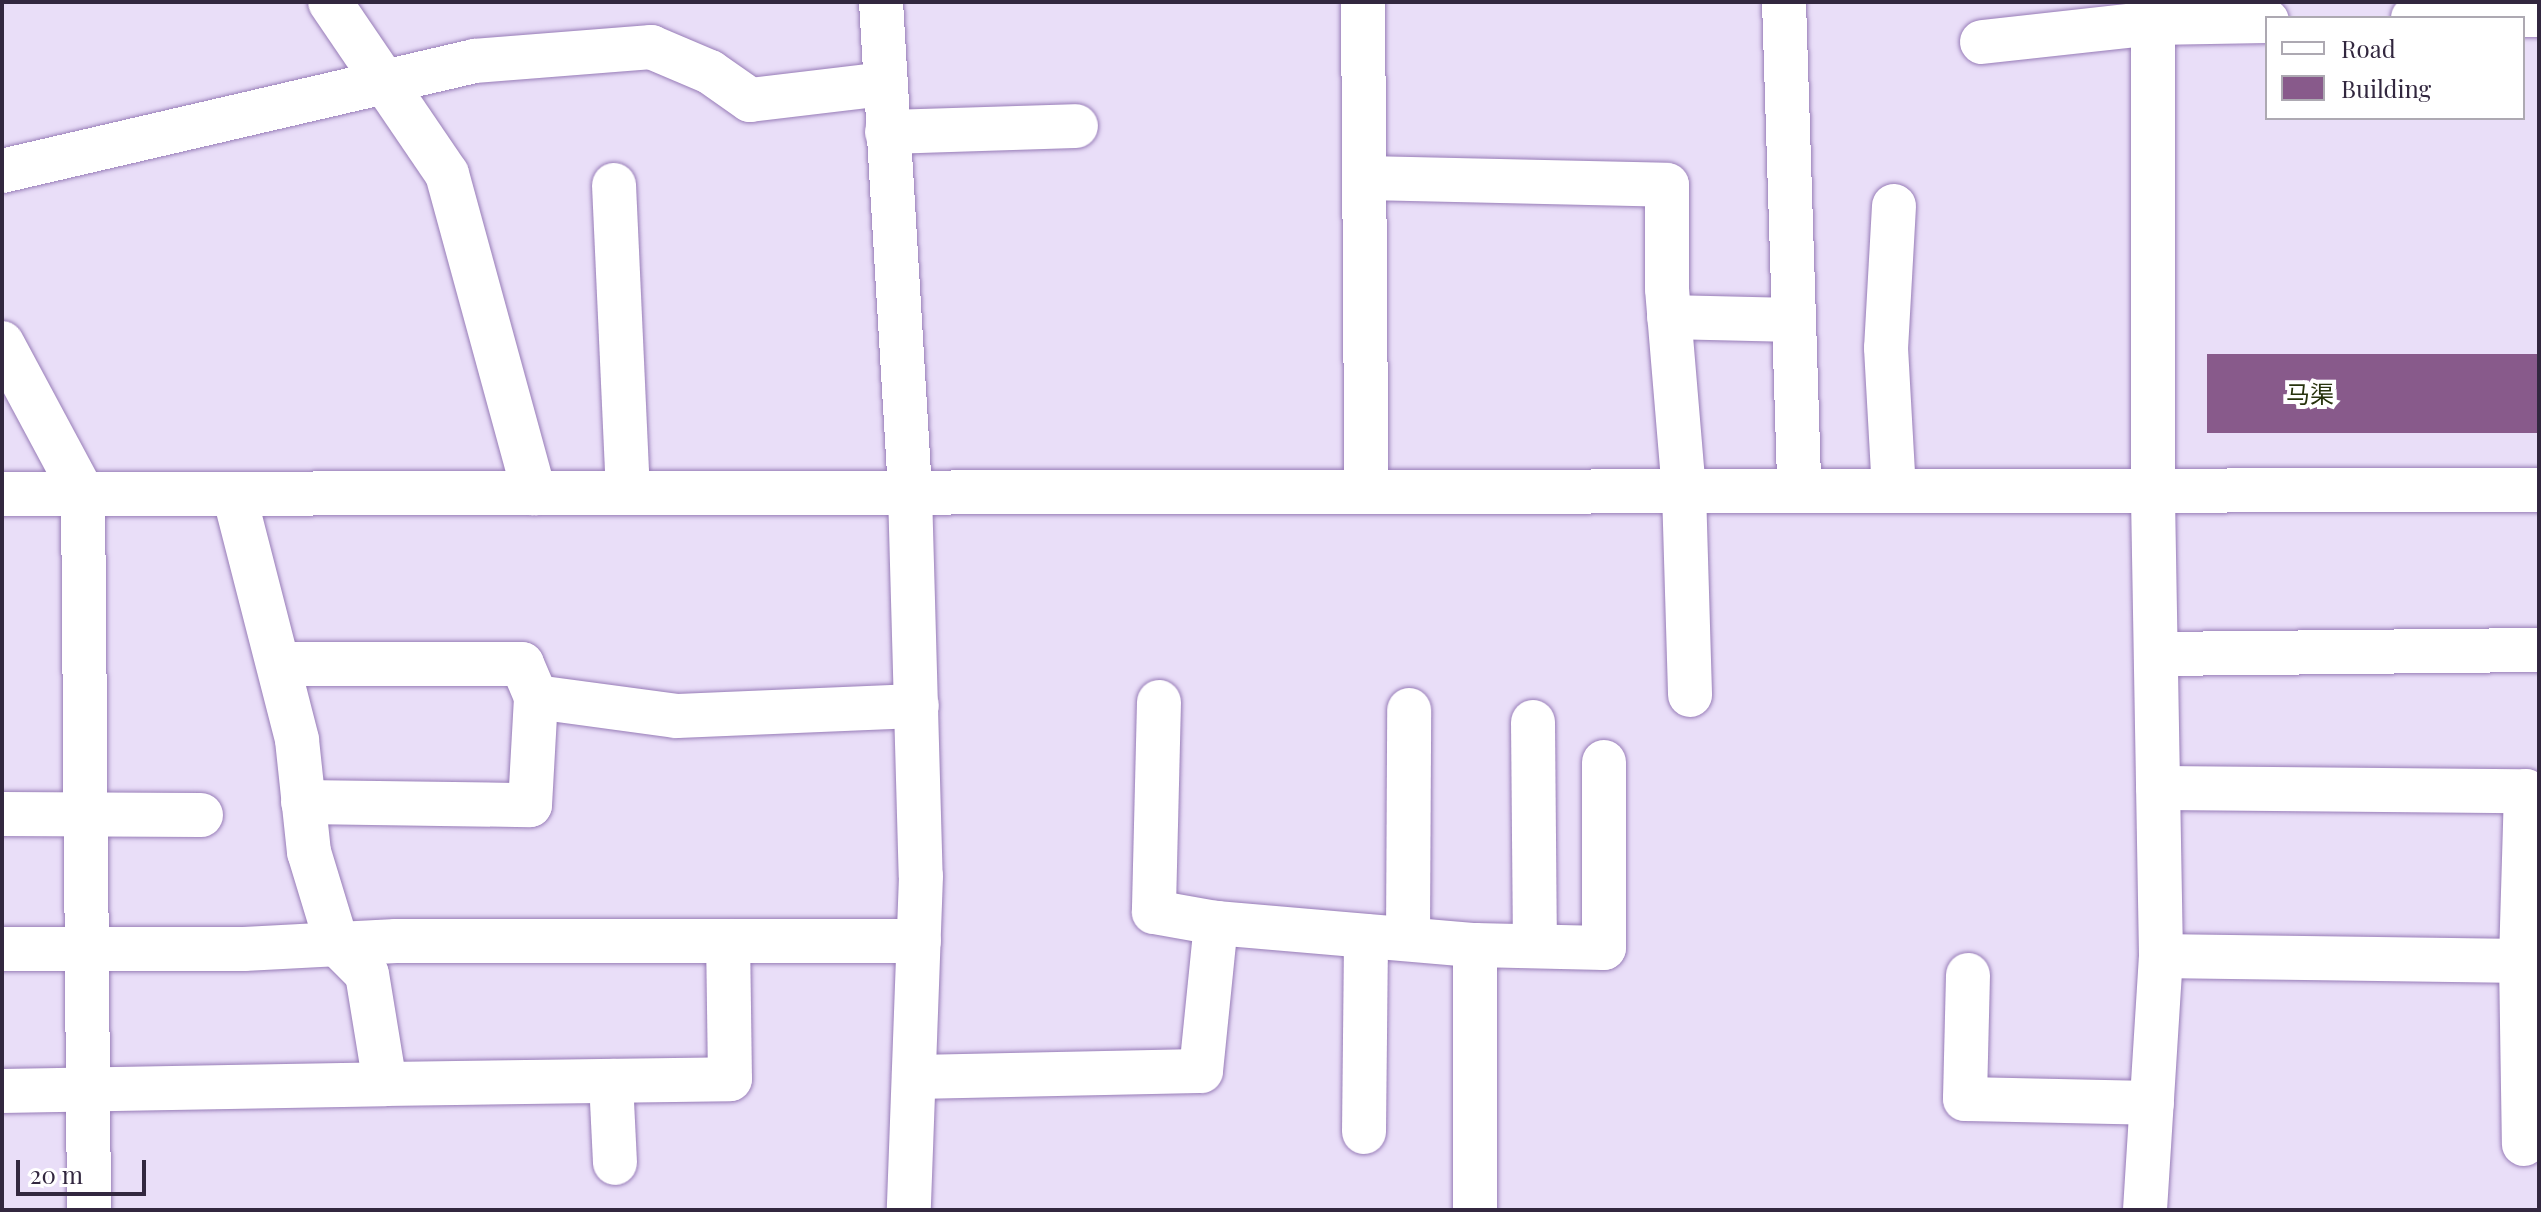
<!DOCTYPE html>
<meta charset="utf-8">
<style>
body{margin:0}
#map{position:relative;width:2541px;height:1212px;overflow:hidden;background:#e9def8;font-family:"Playfair Display","Noto Sans SC",serif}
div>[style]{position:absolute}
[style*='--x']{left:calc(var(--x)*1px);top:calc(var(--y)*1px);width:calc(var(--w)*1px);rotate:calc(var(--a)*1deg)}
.building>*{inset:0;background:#885a8b;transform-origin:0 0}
.roads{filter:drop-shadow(0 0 2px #977cb7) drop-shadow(0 0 2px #977cb7)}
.minor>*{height:44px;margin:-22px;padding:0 22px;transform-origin:22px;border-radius:22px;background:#fff}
span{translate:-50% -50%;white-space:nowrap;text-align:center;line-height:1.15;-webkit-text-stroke:8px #fff;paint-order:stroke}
.quarter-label{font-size:24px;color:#27330d}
.frame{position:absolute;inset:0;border:4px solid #32273f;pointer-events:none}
.legend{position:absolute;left:2265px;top:16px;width:260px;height:104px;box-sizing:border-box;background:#fff;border:2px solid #ada9b2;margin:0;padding:10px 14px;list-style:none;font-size:24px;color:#32273f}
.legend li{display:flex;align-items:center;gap:16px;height:40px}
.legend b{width:40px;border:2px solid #ada9b2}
.scale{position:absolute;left:16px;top:1160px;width:130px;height:36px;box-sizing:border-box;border:4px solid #32273f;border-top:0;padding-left:10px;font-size:24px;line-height:28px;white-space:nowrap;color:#32273f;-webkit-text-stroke:6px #fff;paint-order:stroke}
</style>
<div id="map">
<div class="building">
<i style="left:2539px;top:354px;width:79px;height:332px;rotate:90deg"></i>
</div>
<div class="roads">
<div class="minor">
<i style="--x:330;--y:2;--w:208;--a:55.8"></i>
<i style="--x:447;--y:174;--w:331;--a:74.7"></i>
<i style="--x:881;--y:2;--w:492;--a:86.6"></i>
<i style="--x:910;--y:493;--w:383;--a:88.4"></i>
<i style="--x:921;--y:876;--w:334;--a:92.1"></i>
<i style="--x:1363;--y:2;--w:490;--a:89.6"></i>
<i style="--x:1784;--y:2;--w:489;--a:88.2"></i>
<i style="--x:2413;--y:18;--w:126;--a:-1.4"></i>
<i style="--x:1982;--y:42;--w:172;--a:-6.3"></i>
<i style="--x:2153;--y:23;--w:114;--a:-1"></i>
<i style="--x:887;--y:132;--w:189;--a:-1.8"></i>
<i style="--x:2;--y:171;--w:485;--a:-13.1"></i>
<i style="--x:474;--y:61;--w:178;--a:-4.5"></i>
<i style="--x:651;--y:47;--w:64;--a:23"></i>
<i style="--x:710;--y:72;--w:49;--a:35"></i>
<i style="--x:750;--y:100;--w:135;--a:-6.8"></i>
<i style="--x:1366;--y:178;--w:301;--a:1.3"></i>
<i style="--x:1667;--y:185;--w:104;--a:90"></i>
<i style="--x:1667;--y:289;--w:203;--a:85.2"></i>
<i style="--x:1684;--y:491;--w:204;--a:88.3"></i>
<i style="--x:614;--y:185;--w:308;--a:87.4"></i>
<i style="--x:1894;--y:206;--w:142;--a:93.2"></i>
<i style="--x:1886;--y:348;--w:143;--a:86.8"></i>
<i style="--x:1669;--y:317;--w:124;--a:1.4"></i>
<i style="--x:2;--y:343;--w:171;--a:61.8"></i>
<i style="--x:83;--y:494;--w:716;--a:89.52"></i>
<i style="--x:2;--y:494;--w:2537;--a:-0.09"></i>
<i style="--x:234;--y:494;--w:254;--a:75.6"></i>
<i style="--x:297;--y:740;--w:113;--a:83.9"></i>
<i style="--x:309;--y:852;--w:96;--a:73.1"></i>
<i style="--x:337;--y:944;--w:42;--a:45"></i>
<i style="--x:367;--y:974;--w:111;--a:80.7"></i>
<i style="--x:385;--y:1084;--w:345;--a:-0.8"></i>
<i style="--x:730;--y:1079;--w:138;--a:-90.8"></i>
<i style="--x:2156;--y:654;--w:383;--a:-0.6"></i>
<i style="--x:281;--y:664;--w:241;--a:0"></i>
<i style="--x:522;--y:664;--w:36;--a:67"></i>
<i style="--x:1159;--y:702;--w:210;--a:91.4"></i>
<i style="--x:1154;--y:912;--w:63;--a:10.1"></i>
<i style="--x:1533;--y:722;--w:224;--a:89.5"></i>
<i style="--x:2158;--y:788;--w:368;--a:0.5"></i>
<i style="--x:2526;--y:791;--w:170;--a:91.7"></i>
<i style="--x:2521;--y:961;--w:183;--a:89.1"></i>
<i style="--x:303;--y:802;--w:227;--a:0.8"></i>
<i style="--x:530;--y:805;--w:108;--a:-86.8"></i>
<i style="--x:536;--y:697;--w:141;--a:7.7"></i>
<i style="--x:676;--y:716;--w:241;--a:-2.4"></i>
<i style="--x:2;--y:814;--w:199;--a:0.3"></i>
<i style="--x:1408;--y:939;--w:229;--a:-89.7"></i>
<i style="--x:1475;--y:945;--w:265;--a:90"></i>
<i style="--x:2;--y:949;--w:242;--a:0"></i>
<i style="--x:244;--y:949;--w:152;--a:-3"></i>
<i style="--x:396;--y:941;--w:523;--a:0"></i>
<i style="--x:2161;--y:956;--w:360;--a:0.8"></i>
<i style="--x:1968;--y:975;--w:124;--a:91.4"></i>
<i style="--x:1965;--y:1099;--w:187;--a:1.2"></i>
<i style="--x:914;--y:1077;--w:287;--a:-1.2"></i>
<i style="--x:1201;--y:1071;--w:149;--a:-84.2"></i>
<i style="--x:1216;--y:923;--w:260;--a:4.9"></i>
<i style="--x:1475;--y:945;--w:129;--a:1.3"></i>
<i style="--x:1604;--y:948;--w:186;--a:-90"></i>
<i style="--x:611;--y:1081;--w:82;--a:87.2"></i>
<i style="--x:2;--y:1091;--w:383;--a:-1"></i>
<i style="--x:1364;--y:1132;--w:196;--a:-89.4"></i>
<i style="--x:2145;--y:1210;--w:255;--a:-86.4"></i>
<i style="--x:2161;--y:956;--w:465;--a:-91"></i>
<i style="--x:2153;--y:491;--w:489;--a:-90"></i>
</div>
</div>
<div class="quarter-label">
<span style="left:2310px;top:394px">马渠</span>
</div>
<div class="frame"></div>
<ul class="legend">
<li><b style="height:10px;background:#fff"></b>Road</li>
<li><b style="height:22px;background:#885a8b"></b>Building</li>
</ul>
<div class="scale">20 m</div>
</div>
